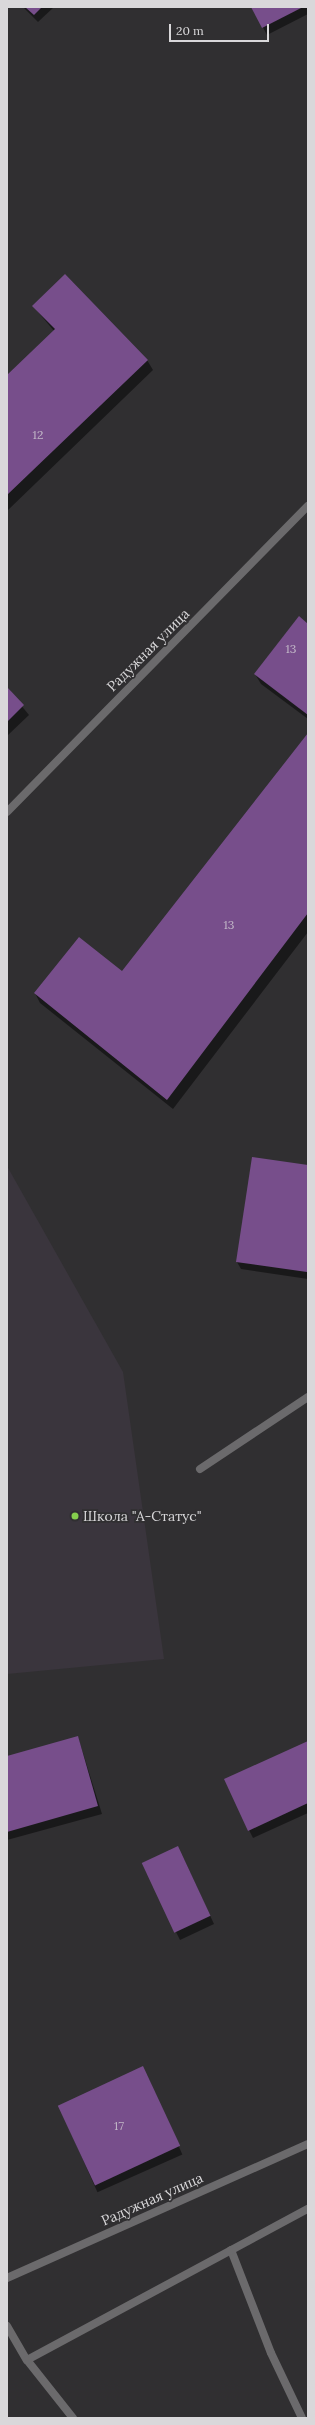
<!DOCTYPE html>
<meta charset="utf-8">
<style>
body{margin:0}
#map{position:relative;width:315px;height:2425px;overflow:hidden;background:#302f31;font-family:Lora,serif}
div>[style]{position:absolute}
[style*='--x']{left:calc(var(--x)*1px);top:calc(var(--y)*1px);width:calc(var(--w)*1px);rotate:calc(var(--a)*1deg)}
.built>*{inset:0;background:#3a353d}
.shadow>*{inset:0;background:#0007;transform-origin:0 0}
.building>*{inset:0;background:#774e8b;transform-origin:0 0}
.lane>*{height:8px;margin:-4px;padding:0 4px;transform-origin:4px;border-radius:4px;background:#6b6a6c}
.street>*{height:8px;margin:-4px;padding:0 4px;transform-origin:4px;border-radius:4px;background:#6b6a6c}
.dots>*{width:11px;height:11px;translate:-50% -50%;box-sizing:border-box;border:2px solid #302f31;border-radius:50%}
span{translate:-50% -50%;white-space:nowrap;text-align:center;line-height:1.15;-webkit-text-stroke:3.5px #302f31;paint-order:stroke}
.number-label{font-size:12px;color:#c0b6c6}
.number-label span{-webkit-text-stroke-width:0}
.street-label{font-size:14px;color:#d9d8da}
.poi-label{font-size:14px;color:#d9d8da}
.left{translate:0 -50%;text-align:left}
.frame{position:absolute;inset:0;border:8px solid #d9d8da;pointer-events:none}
.scale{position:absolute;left:169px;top:24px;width:100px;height:18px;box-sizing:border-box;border:2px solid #d9d8da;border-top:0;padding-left:5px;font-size:12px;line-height:14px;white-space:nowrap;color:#d9d8da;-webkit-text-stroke:3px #302f31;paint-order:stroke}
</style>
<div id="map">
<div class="built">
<i style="clip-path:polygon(7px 1166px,123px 1372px,164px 1659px,7px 1674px)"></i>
</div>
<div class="shadow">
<i style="clip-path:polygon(23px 7px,54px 7px,38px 22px)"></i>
<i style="clip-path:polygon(252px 7px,308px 7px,308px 14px,267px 35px)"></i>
<i style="clip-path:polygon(33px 306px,147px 360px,153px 370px,7px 511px,7px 376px,54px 331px)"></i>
<i style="clip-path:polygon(308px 625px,308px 719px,261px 684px,255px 674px)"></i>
<i style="clip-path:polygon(7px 688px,29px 715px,7px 736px)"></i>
<i style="clip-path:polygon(308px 734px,308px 932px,173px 1109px,40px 1003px,35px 993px,123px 973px)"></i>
<i style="clip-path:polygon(253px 1158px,308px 1166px,308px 1279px,241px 1269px,237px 1262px)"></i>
<i style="clip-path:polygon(78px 1737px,102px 1814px,7px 1840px,7px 1757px)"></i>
<i style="clip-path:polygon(308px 1742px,308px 1813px,253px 1838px,249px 1830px)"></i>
<i style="clip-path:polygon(182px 1855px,214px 1924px,180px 1940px,176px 1932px)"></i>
<i style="left:147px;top:2075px;width:87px;height:93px;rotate:66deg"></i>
</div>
<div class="building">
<i style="clip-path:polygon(25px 7px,42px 7px,34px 15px)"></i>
<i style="clip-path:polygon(251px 7px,303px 7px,262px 28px)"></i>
<i style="clip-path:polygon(65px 274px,148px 360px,7px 495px,7px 375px,55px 329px,32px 306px)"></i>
<i style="clip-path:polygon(299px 616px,308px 624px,308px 715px,254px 674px)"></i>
<i style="clip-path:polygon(7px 687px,24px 705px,7px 722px)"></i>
<i style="clip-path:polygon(308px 733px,308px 913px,167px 1100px,34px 993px,79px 937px,122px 971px)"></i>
<i style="clip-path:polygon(252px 1157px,308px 1165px,307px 1272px,236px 1262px)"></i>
<i style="clip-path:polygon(78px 1736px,98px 1806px,7px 1832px,7px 1756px)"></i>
<i style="clip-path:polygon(308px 1741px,308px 1803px,248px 1831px,224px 1779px)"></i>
<i style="left:178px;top:1846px;width:77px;height:40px;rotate:65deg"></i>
<i style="left:143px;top:2066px;width:88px;height:94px;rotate:65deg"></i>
</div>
<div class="lane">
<i style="--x:231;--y:2250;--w:110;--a:68.8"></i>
<i style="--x:271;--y:2353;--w:72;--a:64.5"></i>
<i style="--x:7;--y:2326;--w:39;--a:60"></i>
<i style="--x:27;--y:2360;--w:74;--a:51.6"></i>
<i style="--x:27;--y:2360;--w:319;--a:-28.3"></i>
</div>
<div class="street">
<i style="--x:7;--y:812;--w:429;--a:-45.5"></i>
<i style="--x:200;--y:1469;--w:130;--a:-33.7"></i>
<i style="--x:7;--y:2278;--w:329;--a:-24"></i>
</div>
<div class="dots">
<i style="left:75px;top:1516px;background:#85cf4d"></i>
</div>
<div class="number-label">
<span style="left:38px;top:435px">12</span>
<span style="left:291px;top:649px">13</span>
<span style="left:229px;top:925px">13</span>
<span style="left:119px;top:2126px">17</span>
</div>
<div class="street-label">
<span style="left:148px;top:650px;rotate:-45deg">Радужная улица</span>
<span style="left:152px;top:2199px;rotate:-24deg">Радужная улица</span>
</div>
<div class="poi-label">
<span class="left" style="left:83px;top:1516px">Школа "А-Статус"</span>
</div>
<div class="frame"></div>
<div class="scale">20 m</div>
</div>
